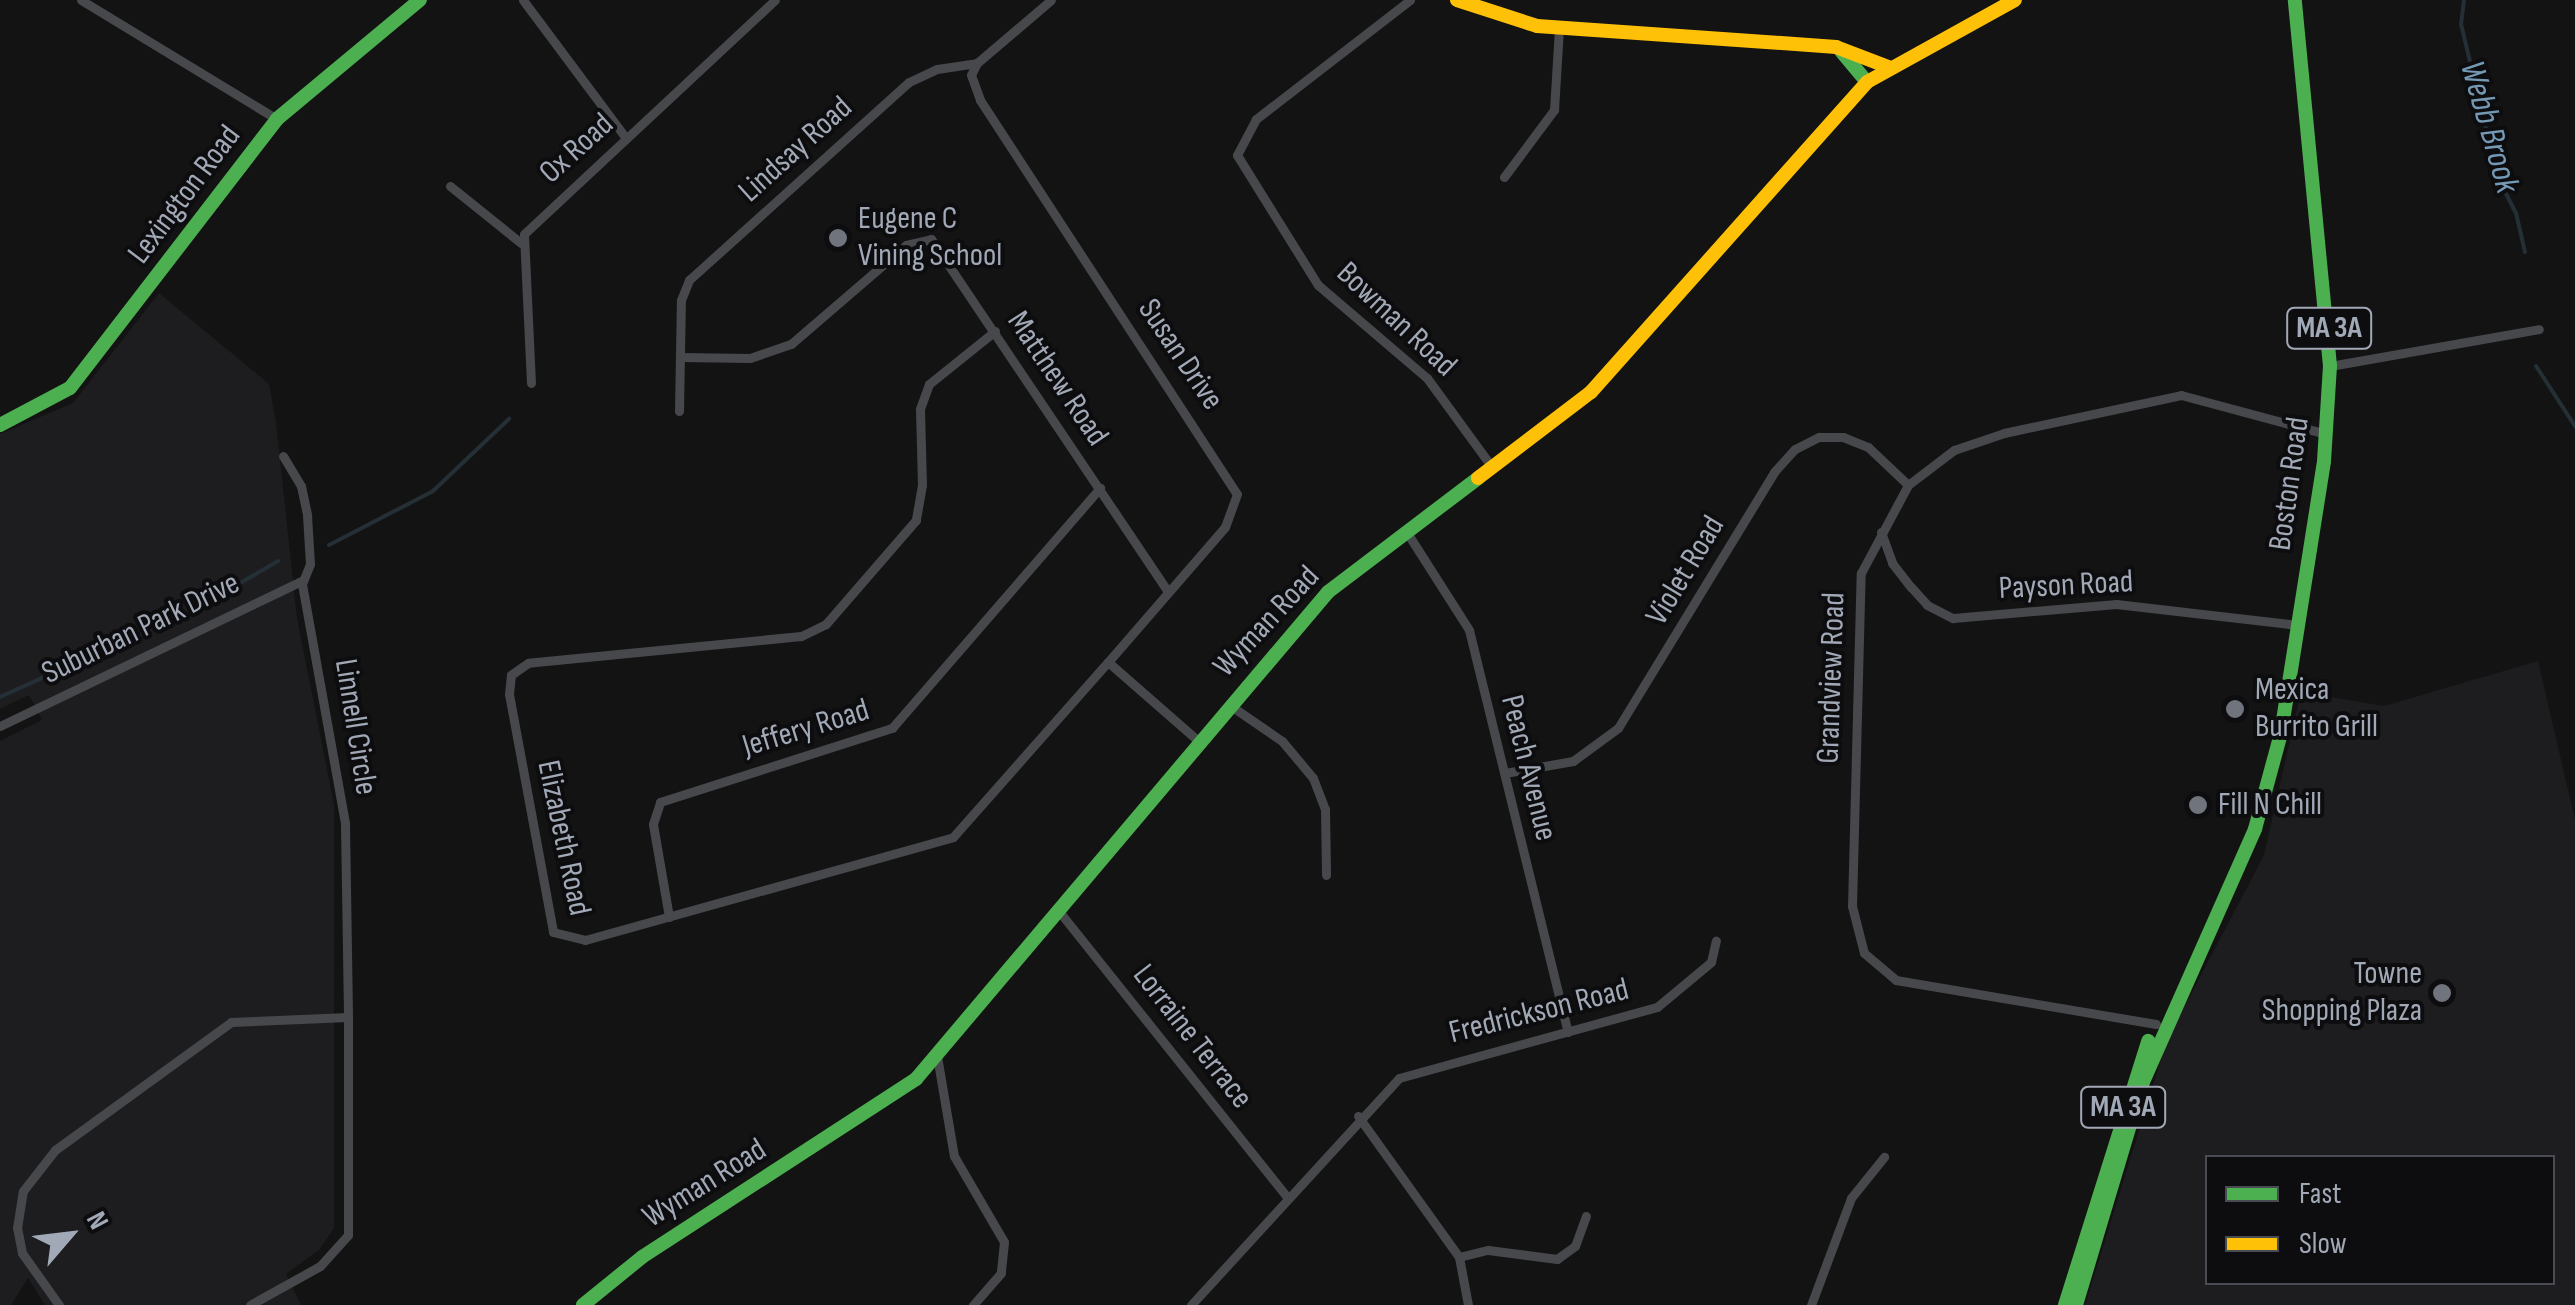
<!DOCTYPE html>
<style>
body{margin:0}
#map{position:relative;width:2575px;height:1305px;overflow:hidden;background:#131313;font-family:"Sofia Sans Condensed",sans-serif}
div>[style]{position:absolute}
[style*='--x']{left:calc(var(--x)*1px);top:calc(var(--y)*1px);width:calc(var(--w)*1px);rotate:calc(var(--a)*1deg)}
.built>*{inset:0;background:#1d1d1f}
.stream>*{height:4px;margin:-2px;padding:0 2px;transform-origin:2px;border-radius:2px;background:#252f36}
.street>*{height:9px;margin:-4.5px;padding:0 4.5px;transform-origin:4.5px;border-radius:4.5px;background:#47484c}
.fast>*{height:14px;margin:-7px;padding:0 7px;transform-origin:7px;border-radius:7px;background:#4caf50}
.slow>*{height:14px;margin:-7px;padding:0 7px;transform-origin:7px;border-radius:7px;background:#ffc107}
.dots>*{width:28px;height:28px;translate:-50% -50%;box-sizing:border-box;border:5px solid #0d0d0f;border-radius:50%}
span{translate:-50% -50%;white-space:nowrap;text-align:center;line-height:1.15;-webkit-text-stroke:8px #0d0d0f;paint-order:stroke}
.shield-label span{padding:2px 8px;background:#0d0d0f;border:2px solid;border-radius:8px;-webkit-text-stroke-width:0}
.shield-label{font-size:30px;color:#a2a9b6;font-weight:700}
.street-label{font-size:32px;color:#a2a9b6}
.poi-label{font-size:32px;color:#a2a9b6}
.left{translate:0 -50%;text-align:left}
.right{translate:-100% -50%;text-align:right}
.water-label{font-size:35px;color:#7599b5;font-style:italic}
.legend{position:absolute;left:2205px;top:1155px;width:350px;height:130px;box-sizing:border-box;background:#0d0d0f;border:2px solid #494b52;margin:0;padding:12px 18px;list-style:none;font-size:30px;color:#a2a9b6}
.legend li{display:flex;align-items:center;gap:20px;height:50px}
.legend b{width:50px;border:2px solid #494b52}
.north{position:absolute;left:20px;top:1185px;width:100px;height:100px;-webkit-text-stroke:8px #0d0d0f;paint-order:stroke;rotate:62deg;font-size:28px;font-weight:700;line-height:40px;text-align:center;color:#a2a9b6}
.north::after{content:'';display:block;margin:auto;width:35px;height:45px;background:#a2a9b6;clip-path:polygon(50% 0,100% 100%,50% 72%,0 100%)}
</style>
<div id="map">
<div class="built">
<i style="clip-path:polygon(159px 293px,269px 384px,276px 422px,297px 618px,334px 805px,334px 1228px,319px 1250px,286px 1274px,301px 1305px,45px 1305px,28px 1278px,11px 1305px,0 1305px,0 741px,42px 720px,29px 695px,0 709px,0 434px,73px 403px)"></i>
<i style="clip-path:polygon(evenodd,2538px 661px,2575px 820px,2575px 1305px,2085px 1305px,2167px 1040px,2264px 855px,2301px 692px,2384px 706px,2538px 661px,2208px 1158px,2552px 1158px,2552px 1282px,2208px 1282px,2208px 1158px)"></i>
</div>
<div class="stream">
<i style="--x:2464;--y:0;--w:24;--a:97"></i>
<i style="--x:2461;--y:24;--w:158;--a:76.5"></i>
<i style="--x:2498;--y:178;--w:39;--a:63"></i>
<i style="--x:2516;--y:213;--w:40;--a:77"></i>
<i style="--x:2536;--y:366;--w:72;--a:57"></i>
<i style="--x:329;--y:545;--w:117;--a:-27.4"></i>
<i style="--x:433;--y:491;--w:105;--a:-43.5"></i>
<i style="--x:184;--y:616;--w:109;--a:-30.3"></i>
<i style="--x:103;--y:652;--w:51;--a:-24.5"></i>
<i style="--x:0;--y:697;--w:92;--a:-24.3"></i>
</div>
<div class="street">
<i style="--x:81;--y:0;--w:229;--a:31.3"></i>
<i style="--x:523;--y:0;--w:172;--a:53.3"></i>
<i style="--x:1410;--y:0;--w:195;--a:142.3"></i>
<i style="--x:1256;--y:119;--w:41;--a:117.8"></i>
<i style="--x:1237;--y:155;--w:153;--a:58.1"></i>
<i style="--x:1318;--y:285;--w:143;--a:40.5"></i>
<i style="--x:1427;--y:378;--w:110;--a:53.9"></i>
<i style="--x:977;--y:63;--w:13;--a:117"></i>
<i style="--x:971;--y:75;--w:27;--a:70"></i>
<i style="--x:980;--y:100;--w:470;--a:56.9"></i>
<i style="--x:1237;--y:494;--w:35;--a:110"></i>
<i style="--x:1225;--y:527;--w:179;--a:130.9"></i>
<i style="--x:1504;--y:177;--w:84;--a:-53.3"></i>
<i style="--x:1554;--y:110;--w:81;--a:-86.5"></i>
<i style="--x:450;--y:186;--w:91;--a:38.8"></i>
<i style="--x:995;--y:331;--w:85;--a:141.2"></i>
<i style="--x:929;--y:384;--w:27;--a:110"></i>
<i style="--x:920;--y:409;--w:76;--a:88.5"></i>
<i style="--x:922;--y:485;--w:36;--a:100"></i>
<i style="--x:916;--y:520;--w:138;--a:130.9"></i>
<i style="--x:826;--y:624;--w:28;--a:154"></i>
<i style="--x:801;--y:636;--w:274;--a:174.4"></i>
<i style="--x:528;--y:663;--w:21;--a:145"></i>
<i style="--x:511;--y:675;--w:19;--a:96"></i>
<i style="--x:509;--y:694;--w:242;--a:79.5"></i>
<i style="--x:553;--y:932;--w:33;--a:14"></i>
<i style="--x:585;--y:940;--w:382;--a:-15.6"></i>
<i style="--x:953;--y:837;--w:234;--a:-48.5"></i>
<i style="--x:1108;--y:662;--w:118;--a:41.2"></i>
<i style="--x:680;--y:357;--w:70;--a:0.8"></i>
<i style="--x:750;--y:358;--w:43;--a:-18.9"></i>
<i style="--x:791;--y:344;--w:152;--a:-40.7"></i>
<i style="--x:906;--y:245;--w:26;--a:-13"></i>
<i style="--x:931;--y:239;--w:425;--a:56.1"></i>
<i style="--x:2330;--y:366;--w:212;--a:-10"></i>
<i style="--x:531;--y:383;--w:149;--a:-92.7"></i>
<i style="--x:524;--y:234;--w:343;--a:-43"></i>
<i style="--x:679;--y:411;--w:111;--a:-89"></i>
<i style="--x:681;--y:300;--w:22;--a:-68"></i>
<i style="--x:689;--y:280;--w:296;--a:-42"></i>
<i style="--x:909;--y:82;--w:31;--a:-25"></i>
<i style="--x:937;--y:69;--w:40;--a:-8.5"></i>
<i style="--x:977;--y:63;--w:97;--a:-40.4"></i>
<i style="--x:283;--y:456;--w:35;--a:59"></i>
<i style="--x:301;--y:486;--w:30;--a:78"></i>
<i style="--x:307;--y:515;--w:49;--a:86.5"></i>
<i style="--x:310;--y:564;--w:22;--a:112"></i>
<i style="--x:302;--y:584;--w:244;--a:79.8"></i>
<i style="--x:345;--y:824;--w:193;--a:89.1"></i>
<i style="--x:1406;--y:531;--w:117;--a:57.5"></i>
<i style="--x:1469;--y:630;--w:414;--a:76.2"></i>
<i style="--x:1881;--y:532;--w:33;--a:70"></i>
<i style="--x:1892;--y:563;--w:31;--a:52"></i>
<i style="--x:1911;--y:587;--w:24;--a:48"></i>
<i style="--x:1927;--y:605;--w:29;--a:27"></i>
<i style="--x:1953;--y:618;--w:164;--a:-4.9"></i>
<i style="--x:2116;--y:604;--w:182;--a:6.6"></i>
<i style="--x:1231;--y:706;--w:62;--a:34.5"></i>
<i style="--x:1282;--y:741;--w:48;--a:50"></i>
<i style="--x:1313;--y:778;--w:33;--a:69"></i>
<i style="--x:1325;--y:809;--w:66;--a:89.1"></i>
<i style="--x:0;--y:726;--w:337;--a:-25.7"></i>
<i style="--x:1505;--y:773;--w:69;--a:-10"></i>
<i style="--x:1573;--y:761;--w:56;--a:-36.3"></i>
<i style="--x:1618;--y:728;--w:300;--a:-58.6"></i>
<i style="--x:1774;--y:472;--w:31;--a:-48"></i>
<i style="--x:1795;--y:449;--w:27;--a:-27"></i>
<i style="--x:1819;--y:437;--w:24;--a:0"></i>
<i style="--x:1843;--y:437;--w:27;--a:22"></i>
<i style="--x:1868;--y:447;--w:55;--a:43.5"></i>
<i style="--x:1058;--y:910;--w:366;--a:51.4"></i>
<i style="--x:669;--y:917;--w:94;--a:-99.8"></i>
<i style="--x:653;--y:824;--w:23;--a:-72"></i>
<i style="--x:660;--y:802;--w:244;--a:-17.7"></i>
<i style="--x:892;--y:728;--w:318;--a:-49.1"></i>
<i style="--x:2156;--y:1024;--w:264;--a:-170.4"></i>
<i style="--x:1896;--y:980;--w:42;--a:-139.8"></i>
<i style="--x:1864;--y:953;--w:49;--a:-104.3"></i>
<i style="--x:1852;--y:906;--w:333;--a:-88.5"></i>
<i style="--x:1861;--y:573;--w:100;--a:-61.9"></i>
<i style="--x:1908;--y:485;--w:58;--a:-37.3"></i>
<i style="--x:1954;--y:450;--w:53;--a:-18.8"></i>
<i style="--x:2004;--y:433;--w:181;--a:-12.1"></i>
<i style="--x:2181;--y:395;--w:151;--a:15"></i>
<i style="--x:937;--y:1056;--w:101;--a:80.4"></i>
<i style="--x:954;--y:1156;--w:99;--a:59.8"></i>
<i style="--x:1004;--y:1242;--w:31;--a:96"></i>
<i style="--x:1001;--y:1273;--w:43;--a:131.2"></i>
<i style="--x:1358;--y:1116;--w:173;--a:54.4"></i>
<i style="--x:1459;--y:1257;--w:49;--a:79.4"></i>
<i style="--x:1459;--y:1257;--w:30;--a:-14"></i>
<i style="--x:1488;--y:1250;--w:70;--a:7.4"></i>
<i style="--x:1557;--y:1259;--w:22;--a:-36"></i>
<i style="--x:1575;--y:1246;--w:32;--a:-70"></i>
<i style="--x:59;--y:1305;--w:64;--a:-125.4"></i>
<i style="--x:22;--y:1253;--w:25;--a:-101"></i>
<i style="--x:17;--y:1228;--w:37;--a:-81"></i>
<i style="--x:23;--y:1191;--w:52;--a:-52"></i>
<i style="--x:55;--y:1150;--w:218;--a:-36"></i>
<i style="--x:231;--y:1022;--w:117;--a:-2.4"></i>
<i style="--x:348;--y:1017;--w:218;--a:90"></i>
<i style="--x:348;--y:1235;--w:42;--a:132.1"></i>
<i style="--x:320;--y:1266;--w:80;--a:150.9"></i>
<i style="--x:1191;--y:1305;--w:308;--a:-47.5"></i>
<i style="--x:1399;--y:1078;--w:268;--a:-15.4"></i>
<i style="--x:1657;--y:1007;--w:70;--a:-39.8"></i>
<i style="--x:1711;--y:962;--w:22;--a:-77"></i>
<i style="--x:1811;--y:1305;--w:114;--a:-69.5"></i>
<i style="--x:1851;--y:1198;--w:53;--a:-51.2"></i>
</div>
<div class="fast">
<i style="--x:1841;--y:51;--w:40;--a:50"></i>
<i style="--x:0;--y:425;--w:79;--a:-27.9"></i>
<i style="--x:70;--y:388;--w:339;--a:-52.4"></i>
<i style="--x:277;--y:119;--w:186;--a:-39.8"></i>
<i style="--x:583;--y:1305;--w:76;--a:-39.1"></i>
<i style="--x:642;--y:1257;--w:327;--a:-33"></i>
<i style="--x:916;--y:1079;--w:638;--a:-49.77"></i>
<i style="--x:1328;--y:592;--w:188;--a:-37.2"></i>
<i style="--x:2065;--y:1305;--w:277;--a:-72.5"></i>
<i style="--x:2076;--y:1305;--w:233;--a:-73.3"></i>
<i style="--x:2143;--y:1082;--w:277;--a:-66.1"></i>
<i style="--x:2255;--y:829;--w:99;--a:-74.8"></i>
<i style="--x:2281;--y:733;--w:275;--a:-81"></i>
<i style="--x:2324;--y:461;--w:95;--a:-86.4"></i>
<i style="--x:2330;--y:366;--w:368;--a:-95.5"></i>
</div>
<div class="slow">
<i style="--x:1457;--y:0;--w:84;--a:18"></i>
<i style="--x:1537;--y:26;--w:300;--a:4"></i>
<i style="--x:1836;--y:47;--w:56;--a:21"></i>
<i style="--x:1478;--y:478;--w:142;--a:-37.3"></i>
<i style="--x:1591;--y:392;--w:415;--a:-48.3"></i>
<i style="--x:1867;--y:82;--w:169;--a:-29"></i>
</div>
<div class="dots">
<i style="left:838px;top:238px;background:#70747d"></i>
<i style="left:2235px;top:709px;background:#70747d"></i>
<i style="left:2198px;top:805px;background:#70747d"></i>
<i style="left:2442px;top:993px;background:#70747d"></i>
</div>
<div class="shield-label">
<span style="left:2329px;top:328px">MA 3A</span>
<span style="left:2123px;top:1107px">MA 3A</span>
</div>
<div class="street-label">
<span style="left:577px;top:149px;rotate:-42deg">Ox Road</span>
<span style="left:796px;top:150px;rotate:-42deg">Lindsay Road</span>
<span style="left:185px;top:195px;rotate:-53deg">Lexington Road</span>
<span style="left:1396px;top:320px;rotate:43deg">Bowman Road</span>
<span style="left:1180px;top:355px;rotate:56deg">Susan Drive</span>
<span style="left:1057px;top:379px;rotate:56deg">Matthew Road</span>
<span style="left:2290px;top:484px;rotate:-82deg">Boston Road</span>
<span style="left:1686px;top:571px;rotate:-59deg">Violet Road</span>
<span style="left:2066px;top:586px;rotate:-3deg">Payson Road</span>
<span style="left:1267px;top:622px;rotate:-47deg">Wyman Road</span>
<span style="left:141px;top:629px;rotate:-26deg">Suburban Park Drive</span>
<span style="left:1832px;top:678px;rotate:-88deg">Grandview Road</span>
<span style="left:355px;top:727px;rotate:81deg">Linnell Circle</span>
<span style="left:806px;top:729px;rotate:-17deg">Jeffery Road</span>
<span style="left:1528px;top:768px;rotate:76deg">Peach Avenue</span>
<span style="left:563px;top:838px;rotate:78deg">Elizabeth Road</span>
<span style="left:1539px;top:1012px;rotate:-14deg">Fredrickson Road</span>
<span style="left:1192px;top:1037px;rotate:52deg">Lorraine Terrace</span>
<span style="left:705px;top:1184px;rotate:-32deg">Wyman Road</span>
</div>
<div class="poi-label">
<span class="left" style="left:858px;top:238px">Eugene C<br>Vining School</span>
<span class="left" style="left:2255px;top:709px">Mexica<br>Burrito Grill</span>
<span class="left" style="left:2218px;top:805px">Fill N Chill</span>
<span class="right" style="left:2422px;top:993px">Towne<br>Shopping Plaza</span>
</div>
<div class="water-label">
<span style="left:2489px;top:127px;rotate:74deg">Webb Brook</span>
</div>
<ul class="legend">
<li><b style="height:12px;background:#4caf50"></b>Fast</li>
<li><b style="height:12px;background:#ffc107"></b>Slow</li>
</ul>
<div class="north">N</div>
</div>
